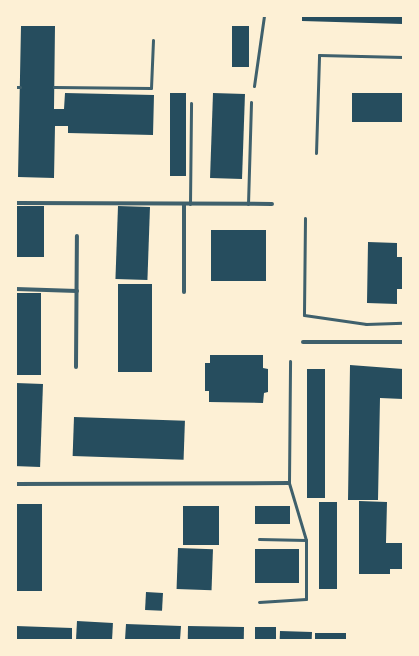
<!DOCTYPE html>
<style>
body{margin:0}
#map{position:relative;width:419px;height:656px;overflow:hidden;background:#fdf0d5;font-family:"Sofia Sans Condensed",sans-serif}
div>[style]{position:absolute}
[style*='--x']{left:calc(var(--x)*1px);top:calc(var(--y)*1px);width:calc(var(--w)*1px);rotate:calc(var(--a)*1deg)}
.building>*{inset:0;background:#264d5e;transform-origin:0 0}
.service>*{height:3px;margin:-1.5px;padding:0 1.5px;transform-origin:1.5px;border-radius:1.5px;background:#3f606c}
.minor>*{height:4px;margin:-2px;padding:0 2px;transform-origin:2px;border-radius:2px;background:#3f606c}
span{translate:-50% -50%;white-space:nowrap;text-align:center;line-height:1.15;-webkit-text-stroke:3px #fdf0d5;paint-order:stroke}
.frame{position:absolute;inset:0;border:17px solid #fdf0d5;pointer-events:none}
</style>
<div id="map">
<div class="building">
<i style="clip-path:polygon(302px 16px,403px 16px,403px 24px,302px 21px)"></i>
<i style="clip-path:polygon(21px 26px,55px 26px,54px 109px,64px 109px,65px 93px,154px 95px,153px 135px,68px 133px,68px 126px,55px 126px,54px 178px,18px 177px)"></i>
<i style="left:232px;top:26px;width:17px;height:41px"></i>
<i style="left:170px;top:93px;width:16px;height:83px"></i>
<i style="left:213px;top:93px;width:32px;height:85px;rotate:2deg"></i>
<i style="left:352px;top:93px;width:51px;height:29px"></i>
<i style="left:16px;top:206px;width:28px;height:51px"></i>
<i style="left:118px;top:206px;width:32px;height:73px;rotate:2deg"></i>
<i style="left:266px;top:230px;width:51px;height:55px;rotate:90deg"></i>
<i style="clip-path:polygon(368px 242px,397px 243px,397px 257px,403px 257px,403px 289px,397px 289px,397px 304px,367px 303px)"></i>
<i style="left:118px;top:284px;width:34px;height:88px"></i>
<i style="left:16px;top:293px;width:25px;height:82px"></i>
<i style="clip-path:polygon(210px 355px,263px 355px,263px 368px,268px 369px,268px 392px,264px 393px,263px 403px,209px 402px,209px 391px,205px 391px,205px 363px,210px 363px)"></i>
<i style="clip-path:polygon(350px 365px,403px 369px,403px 399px,380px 398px,378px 500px,348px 500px)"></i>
<i style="left:307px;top:369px;width:18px;height:129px"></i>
<i style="left:16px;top:383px;width:27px;height:83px;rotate:2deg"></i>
<i style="left:74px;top:417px;width:111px;height:39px;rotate:2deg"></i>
<i style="clip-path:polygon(359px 501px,387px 502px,386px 543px,403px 543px,403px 569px,390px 569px,390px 574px,359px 574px)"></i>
<i style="left:319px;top:502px;width:18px;height:87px"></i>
<i style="left:16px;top:504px;width:26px;height:87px"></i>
<i style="left:183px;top:506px;width:36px;height:39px"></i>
<i style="left:255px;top:506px;width:35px;height:18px"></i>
<i style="left:178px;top:548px;width:35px;height:41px;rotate:2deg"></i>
<i style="left:255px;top:549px;width:44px;height:34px"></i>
<i style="left:146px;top:592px;width:17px;height:18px;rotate:3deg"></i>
<i style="left:77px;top:621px;width:36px;height:19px;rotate:3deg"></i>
<i style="clip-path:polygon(126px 624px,181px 626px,180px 640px,125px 640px)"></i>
<i style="clip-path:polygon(16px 626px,72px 628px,72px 640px,16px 640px)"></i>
<i style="left:188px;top:626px;width:56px;height:14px;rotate:1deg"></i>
<i style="left:255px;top:627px;width:21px;height:13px"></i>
<i style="left:280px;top:631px;width:32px;height:9px;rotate:2deg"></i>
<i style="left:315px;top:633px;width:31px;height:7px"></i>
</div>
<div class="service">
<i style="--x:254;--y:86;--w:71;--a:-81.9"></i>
<i style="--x:16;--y:87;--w:4;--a:0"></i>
<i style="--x:54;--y:87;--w:97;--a:0.6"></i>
<i style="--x:151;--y:88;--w:48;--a:-87.6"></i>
<i style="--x:316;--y:153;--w:98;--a:-88.2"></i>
<i style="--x:319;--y:55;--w:84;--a:1.4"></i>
<i style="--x:190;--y:204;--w:101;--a:-89.4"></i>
<i style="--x:248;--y:204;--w:102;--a:-88.3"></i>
<i style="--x:305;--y:218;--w:97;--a:90.6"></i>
<i style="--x:304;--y:315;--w:63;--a:8.3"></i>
<i style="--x:366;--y:324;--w:37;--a:-2"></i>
<i style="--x:259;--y:539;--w:47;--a:1.2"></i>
<i style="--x:259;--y:602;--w:47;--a:-3.7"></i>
<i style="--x:306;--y:599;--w:59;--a:-90"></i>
<i style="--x:306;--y:540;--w:59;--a:-106.6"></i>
<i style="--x:289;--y:483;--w:122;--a:-89.5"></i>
</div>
<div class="minor">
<i style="--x:16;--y:203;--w:256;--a:0.2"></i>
<i style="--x:16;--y:289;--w:61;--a:1.9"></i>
<i style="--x:184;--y:292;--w:88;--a:-90"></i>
<i style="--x:303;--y:342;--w:100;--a:0"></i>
<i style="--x:76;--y:367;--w:131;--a:-89.6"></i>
<i style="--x:16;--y:484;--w:273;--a:-0.2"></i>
</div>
<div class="frame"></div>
</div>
